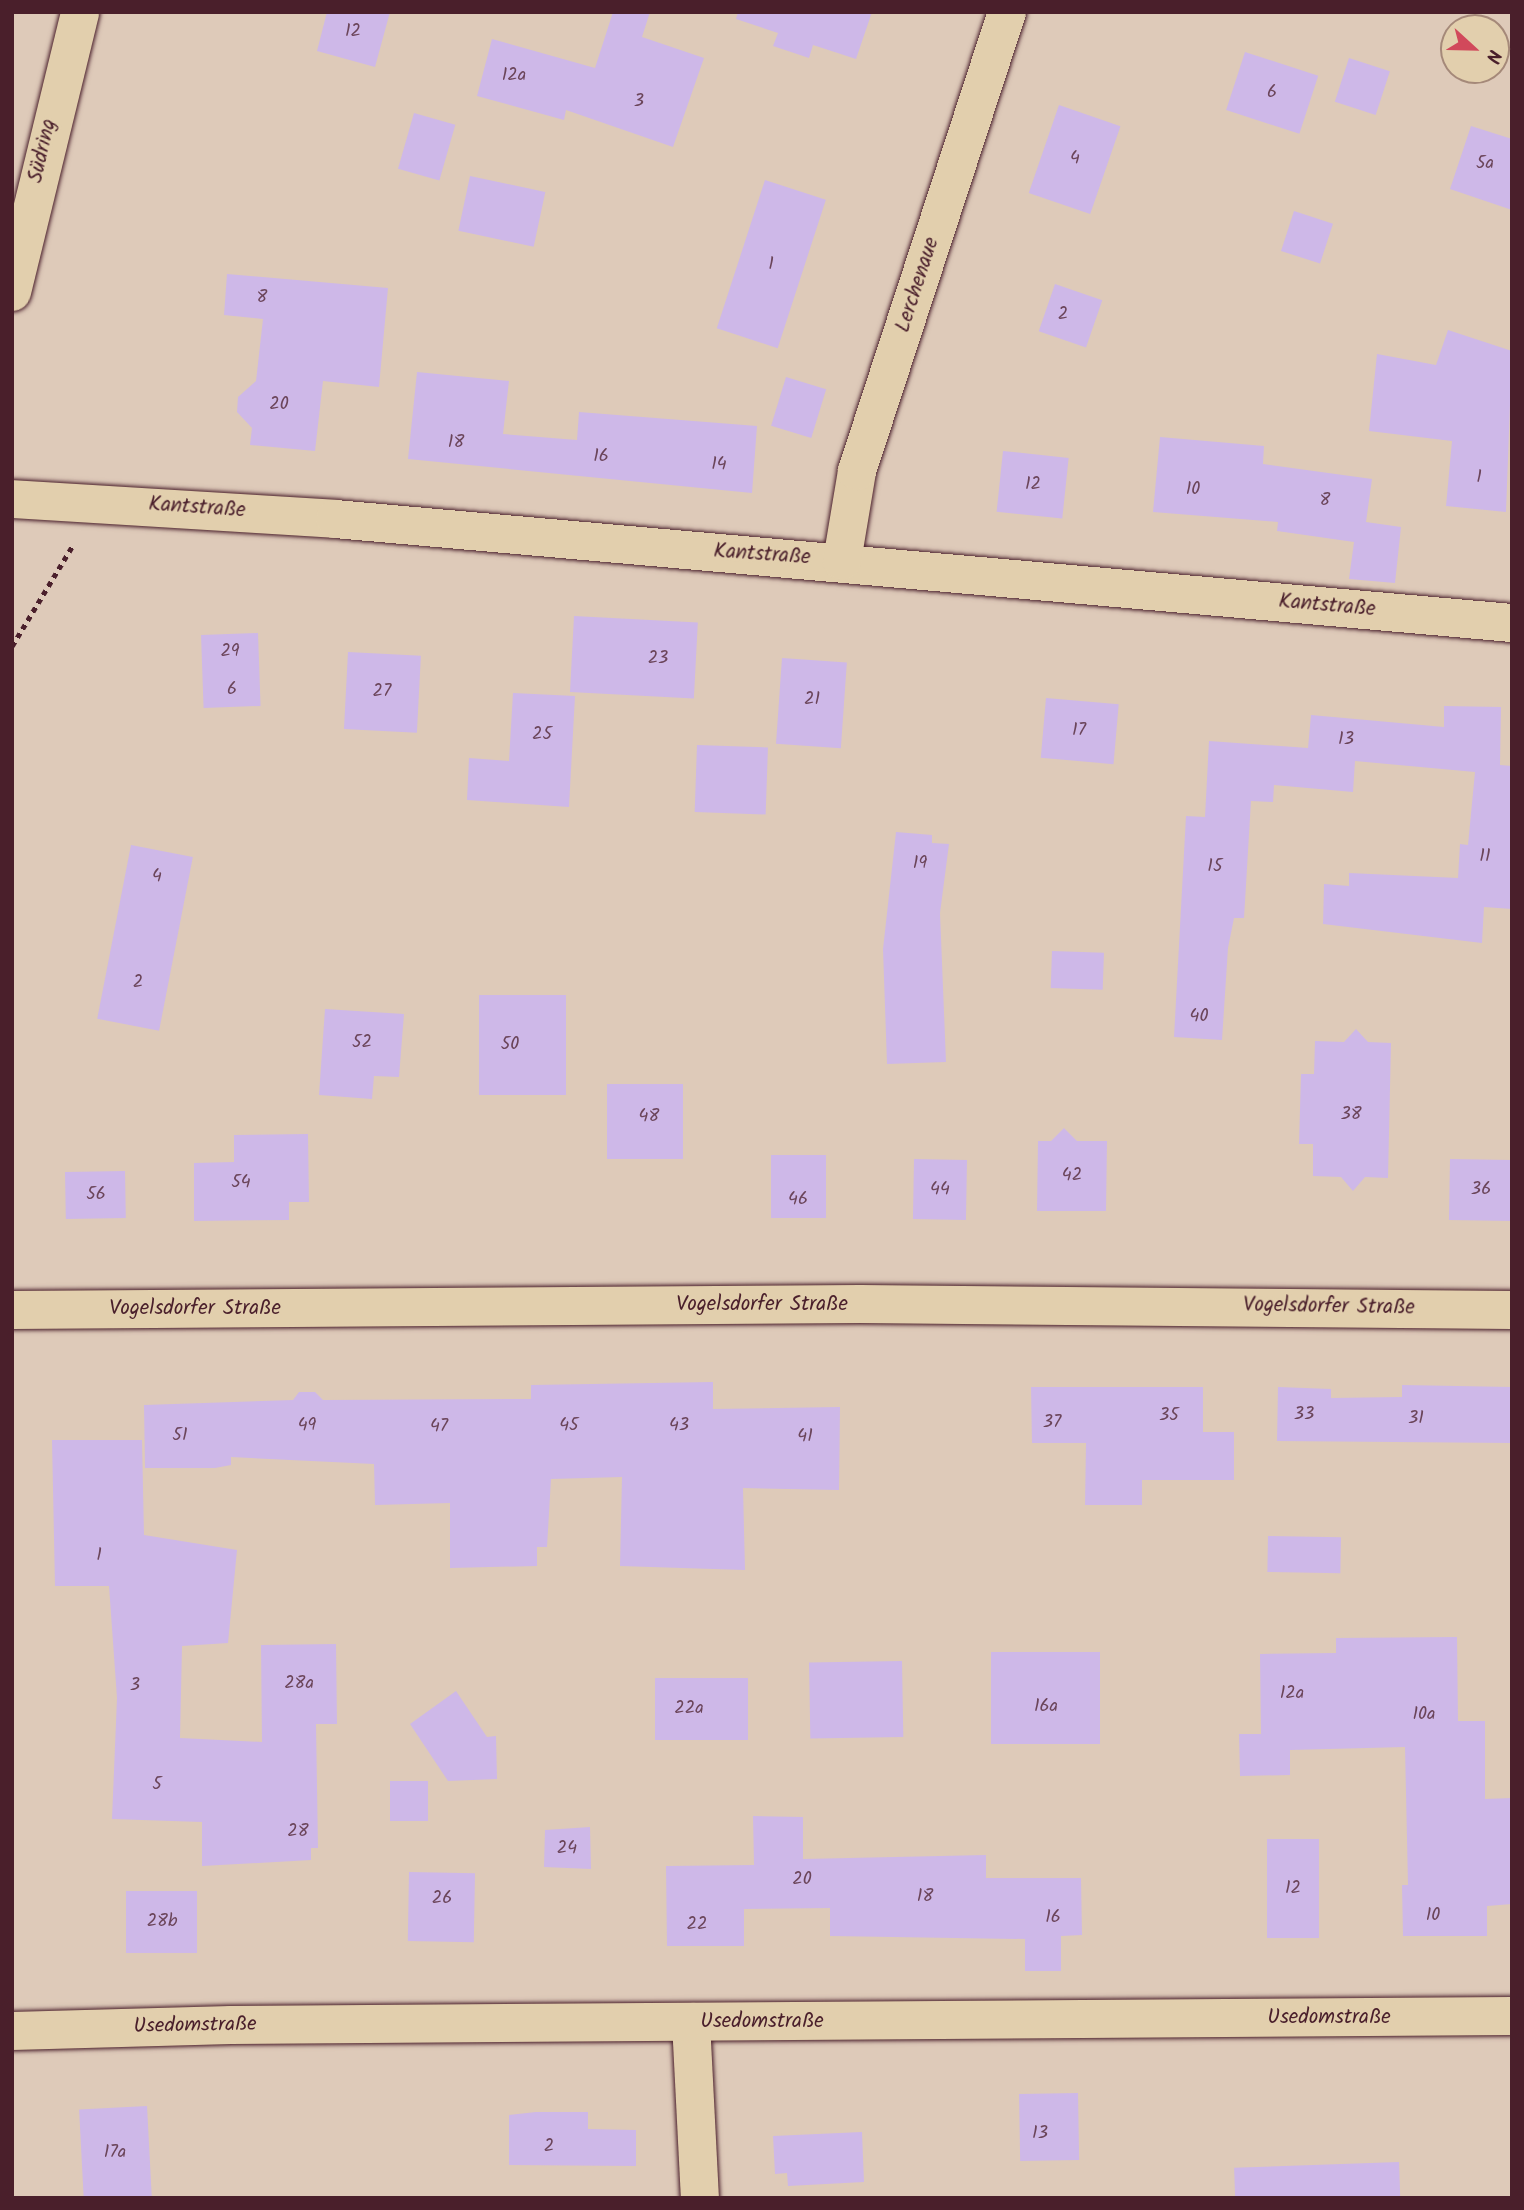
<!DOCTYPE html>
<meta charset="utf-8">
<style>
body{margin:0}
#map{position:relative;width:1524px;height:2210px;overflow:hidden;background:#decab9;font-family:Kalam,sans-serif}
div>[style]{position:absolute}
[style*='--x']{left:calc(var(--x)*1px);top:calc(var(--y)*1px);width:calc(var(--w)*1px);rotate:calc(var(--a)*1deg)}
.building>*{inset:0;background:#ceb8e8;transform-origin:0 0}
.path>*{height:4.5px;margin-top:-2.25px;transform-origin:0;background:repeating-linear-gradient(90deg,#4a1f2b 0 5px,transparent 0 10px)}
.roads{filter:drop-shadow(0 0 2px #4a1f2b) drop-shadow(0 0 2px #4a1f2b)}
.street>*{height:38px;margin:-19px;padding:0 19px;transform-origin:19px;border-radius:19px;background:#e2cfad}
span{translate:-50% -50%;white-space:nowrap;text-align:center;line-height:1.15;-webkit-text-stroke:5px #e2cfad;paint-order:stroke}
.number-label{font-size:18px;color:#6b455a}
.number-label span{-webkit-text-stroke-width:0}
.street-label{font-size:21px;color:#4a1f2b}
.frame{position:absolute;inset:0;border:14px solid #4a1f2b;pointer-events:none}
.north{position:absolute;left:1440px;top:14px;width:70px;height:70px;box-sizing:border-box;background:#e2cfad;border:2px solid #a58979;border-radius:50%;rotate:112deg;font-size:19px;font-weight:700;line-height:28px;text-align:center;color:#4a1f2b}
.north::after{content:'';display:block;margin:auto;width:24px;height:32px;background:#d1495b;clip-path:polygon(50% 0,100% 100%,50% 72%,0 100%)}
</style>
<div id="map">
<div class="building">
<i style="clip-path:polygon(327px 12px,390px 12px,375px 67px,317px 51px)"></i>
<i style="clip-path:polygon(613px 12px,650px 12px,642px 37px,704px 58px,673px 147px,566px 110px,564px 120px,477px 96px,492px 39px,595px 68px)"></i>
<i style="clip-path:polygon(738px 12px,872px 12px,856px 59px,813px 45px,809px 58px,773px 46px,778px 33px,736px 19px)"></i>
<i style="left:1245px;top:52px;width:77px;height:61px;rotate:18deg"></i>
<i style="left:1349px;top:58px;width:43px;height:46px;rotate:18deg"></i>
<i style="left:1059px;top:105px;width:65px;height:93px;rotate:19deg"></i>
<i style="left:414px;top:113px;width:43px;height:58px;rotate:16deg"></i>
<i style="clip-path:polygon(1471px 126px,1512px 139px,1512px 210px,1450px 189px)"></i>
<i style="left:470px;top:176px;width:77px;height:56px;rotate:12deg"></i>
<i style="left:765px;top:180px;width:64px;height:156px;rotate:18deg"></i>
<i style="left:1294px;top:211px;width:41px;height:42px;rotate:18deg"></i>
<i style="clip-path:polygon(227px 274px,388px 288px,379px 387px,323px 381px,315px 451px,250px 445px,252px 428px,237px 412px,238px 397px,256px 381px,263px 319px,224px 315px)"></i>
<i style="left:1055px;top:284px;width:50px;height:50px;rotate:19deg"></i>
<i style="clip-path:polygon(1448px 330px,1512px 351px,1506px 512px,1446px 506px,1452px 441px,1369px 431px,1377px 354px,1436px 365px)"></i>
<i style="clip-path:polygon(417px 372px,509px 381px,503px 434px,577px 440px,579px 412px,757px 426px,752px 493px,408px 459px)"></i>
<i style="left:786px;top:377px;width:42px;height:51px;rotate:17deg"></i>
<i style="clip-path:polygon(1160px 437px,1264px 446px,1263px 464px,1372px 479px,1366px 522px,1401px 527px,1395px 583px,1349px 579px,1354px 542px,1277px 531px,1278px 522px,1153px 512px)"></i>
<i style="left:1003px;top:451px;width:66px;height:61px;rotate:6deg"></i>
<i style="left:574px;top:616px;width:124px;height:76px;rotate:3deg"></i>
<i style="left:258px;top:633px;width:73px;height:57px;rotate:88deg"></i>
<i style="left:348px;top:652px;width:73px;height:77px;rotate:3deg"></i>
<i style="left:782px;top:658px;width:65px;height:86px;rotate:4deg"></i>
<i style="clip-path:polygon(513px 693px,575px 696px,569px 807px,467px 800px,469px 758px,509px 761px)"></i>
<i style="left:1046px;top:698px;width:73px;height:60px;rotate:5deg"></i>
<i style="clip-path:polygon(1444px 706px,1501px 707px,1500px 765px,1512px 766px,1512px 909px,1484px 907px,1482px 943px,1323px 924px,1324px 884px,1349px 886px,1349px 873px,1458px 878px,1460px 844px,1468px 845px,1475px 772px,1355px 761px,1353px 792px,1274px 785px,1273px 802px,1251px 801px,1244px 918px,1234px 918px,1228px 948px,1222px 1040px,1174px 1037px,1186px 816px,1205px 817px,1209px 741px,1308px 748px,1311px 715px,1444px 727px)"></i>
<i style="left:697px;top:745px;width:71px;height:67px;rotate:2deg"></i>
<i style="clip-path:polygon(896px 832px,932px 835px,932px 843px,949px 844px,940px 913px,946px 1062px,887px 1064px,883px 949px)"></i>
<i style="left:131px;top:845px;width:63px;height:177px;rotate:11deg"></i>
<i style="left:1052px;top:951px;width:52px;height:37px;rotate:2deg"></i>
<i style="left:479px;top:995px;width:87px;height:100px"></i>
<i style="clip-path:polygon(325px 1009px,404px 1014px,399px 1077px,374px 1076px,372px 1099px,319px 1095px)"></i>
<i style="clip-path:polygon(1356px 1029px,1368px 1042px,1391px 1043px,1388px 1178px,1365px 1177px,1353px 1191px,1341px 1177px,1313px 1176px,1313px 1144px,1299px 1144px,1301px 1074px,1314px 1074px,1315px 1041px,1344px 1042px)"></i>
<i style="left:607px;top:1084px;width:76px;height:75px"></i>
<i style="clip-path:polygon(1064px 1128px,1077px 1141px,1107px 1141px,1106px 1211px,1037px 1211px,1038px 1141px,1051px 1141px)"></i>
<i style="clip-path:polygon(308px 1134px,309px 1202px,289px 1202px,289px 1220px,194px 1221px,194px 1163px,234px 1162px,234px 1135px)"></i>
<i style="left:771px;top:1155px;width:55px;height:63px"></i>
<i style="left:914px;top:1159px;width:53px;height:60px;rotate:1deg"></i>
<i style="left:1450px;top:1159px;width:62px;height:61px;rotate:1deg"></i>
<i style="left:125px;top:1171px;width:47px;height:60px;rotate:89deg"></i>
<i style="clip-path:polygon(713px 1382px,713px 1409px,840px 1407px,839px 1490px,743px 1488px,745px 1570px,620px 1566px,622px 1477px,551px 1479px,547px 1547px,537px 1547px,537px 1566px,450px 1568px,450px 1503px,375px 1505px,374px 1464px,231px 1457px,231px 1465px,215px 1468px,145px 1468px,144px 1405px,293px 1400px,299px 1392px,315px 1392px,323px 1400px,531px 1399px,531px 1385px)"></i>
<i style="clip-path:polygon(1402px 1385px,1512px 1387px,1512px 1443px,1277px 1441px,1278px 1387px,1331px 1389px,1331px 1398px,1402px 1397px)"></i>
<i style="clip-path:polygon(1031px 1387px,1203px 1387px,1203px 1432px,1234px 1432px,1234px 1480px,1142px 1480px,1142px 1505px,1085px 1505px,1086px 1443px,1032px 1443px)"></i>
<i style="clip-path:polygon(52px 1440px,142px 1440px,144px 1535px,237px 1550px,228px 1643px,182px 1646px,180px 1738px,262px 1742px,261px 1645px,336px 1644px,337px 1724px,316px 1724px,318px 1848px,311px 1848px,311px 1860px,202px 1866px,202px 1822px,112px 1819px,117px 1698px,109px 1586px,55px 1586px)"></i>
<i style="left:1268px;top:1536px;width:73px;height:36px;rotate:1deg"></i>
<i style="clip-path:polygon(1457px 1637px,1458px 1721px,1485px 1721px,1485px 1799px,1512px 1798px,1512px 1904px,1487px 1906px,1487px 1936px,1403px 1936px,1402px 1885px,1408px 1885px,1405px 1747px,1290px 1750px,1290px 1775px,1240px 1776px,1239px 1734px,1261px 1734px,1260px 1654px,1336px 1653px,1336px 1638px)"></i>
<i style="left:1100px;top:1652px;width:92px;height:109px;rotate:90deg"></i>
<i style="left:902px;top:1661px;width:76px;height:93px;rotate:89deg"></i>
<i style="left:655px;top:1678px;width:93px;height:62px"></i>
<i style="clip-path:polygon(456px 1691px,487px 1737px,496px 1736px,497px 1779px,448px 1781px,410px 1724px)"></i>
<i style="left:390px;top:1781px;width:38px;height:40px"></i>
<i style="clip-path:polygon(753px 1816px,803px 1817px,803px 1859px,986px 1855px,986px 1878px,1081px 1878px,1082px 1935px,1061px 1936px,1061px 1971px,1025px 1971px,1025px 1939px,830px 1936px,830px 1908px,744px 1909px,744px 1946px,667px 1946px,666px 1866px,754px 1865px)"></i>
<i style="clip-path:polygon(590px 1827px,591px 1869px,544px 1867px,545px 1830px)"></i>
<i style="left:1267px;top:1839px;width:52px;height:99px"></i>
<i style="left:409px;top:1872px;width:66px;height:69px;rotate:1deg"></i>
<i style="left:126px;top:1891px;width:71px;height:62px"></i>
<i style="left:1078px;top:2093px;width:67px;height:59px;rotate:89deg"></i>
<i style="left:147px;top:2106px;width:92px;height:68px;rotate:87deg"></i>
<i style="clip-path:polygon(536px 2112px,588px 2112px,588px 2129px,636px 2130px,636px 2166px,509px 2165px,509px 2115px)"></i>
<i style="clip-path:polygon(862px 2132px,864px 2182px,788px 2186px,787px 2173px,775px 2174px,773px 2136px)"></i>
<i style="left:1399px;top:2162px;width:36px;height:165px;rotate:88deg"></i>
</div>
<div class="path">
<i style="--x:12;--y:646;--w:118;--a:-58.9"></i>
</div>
<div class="roads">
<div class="street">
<i style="--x:12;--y:292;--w:288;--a:-76.3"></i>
<i style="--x:12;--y:499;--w:324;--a:3.5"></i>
<i style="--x:335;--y:519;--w:1182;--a:5.05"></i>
<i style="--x:842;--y:561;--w:91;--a:-80.5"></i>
<i style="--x:857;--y:471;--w:483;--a:-71.9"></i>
<i style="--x:12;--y:1310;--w:848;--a:-0.41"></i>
<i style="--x:860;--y:1304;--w:652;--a:0.53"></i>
<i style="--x:691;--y:2022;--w:176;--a:87.1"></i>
<i style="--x:12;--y:2031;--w:219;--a:-1.6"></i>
<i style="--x:231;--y:2025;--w:1281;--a:-0.4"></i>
</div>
</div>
<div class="number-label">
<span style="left:353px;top:32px">12</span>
<span style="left:514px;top:76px">12a</span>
<span style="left:1272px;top:93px">6</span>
<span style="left:639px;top:102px">3</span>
<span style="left:1075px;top:159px">4</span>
<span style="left:1485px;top:164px">5a</span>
<span style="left:771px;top:265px">1</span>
<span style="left:262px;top:298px">8</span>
<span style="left:1063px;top:315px">2</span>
<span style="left:279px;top:405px">20</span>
<span style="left:456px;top:443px">18</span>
<span style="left:601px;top:457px">16</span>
<span style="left:719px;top:465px">14</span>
<span style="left:1479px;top:478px">1</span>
<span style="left:1033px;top:485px">12</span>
<span style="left:1193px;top:490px">10</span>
<span style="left:1325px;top:501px">8</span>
<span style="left:230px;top:652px">29</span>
<span style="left:658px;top:659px">23</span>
<span style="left:232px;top:690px">6</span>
<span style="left:382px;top:692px">27</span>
<span style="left:812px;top:700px">21</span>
<span style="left:1079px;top:731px">17</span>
<span style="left:542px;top:735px">25</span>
<span style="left:1346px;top:740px">13</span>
<span style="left:1485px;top:857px">11</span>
<span style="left:920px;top:864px">19</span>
<span style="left:1215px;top:867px">15</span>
<span style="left:157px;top:877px">4</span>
<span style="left:138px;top:983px">2</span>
<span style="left:1199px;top:1017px">40</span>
<span style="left:362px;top:1043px">52</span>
<span style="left:510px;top:1045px">50</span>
<span style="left:1351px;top:1115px">38</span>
<span style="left:649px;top:1117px">48</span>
<span style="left:1072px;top:1176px">42</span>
<span style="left:241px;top:1183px">54</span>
<span style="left:940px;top:1190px">44</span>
<span style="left:1481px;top:1190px">36</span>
<span style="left:96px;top:1195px">56</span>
<span style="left:798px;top:1200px">46</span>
<span style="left:1304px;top:1415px">33</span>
<span style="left:1169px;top:1416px">35</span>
<span style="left:1416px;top:1419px">31</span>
<span style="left:1052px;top:1423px">37</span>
<span style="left:307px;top:1426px">49</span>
<span style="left:569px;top:1426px">45</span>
<span style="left:679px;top:1426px">43</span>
<span style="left:439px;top:1427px">47</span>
<span style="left:180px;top:1436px">51</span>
<span style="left:805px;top:1437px">41</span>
<span style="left:99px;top:1556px">1</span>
<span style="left:299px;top:1684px">28a</span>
<span style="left:135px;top:1686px">3</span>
<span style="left:1292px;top:1694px">12a</span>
<span style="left:1046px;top:1707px">16a</span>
<span style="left:689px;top:1709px">22a</span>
<span style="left:1424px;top:1715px">10a</span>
<span style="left:157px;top:1785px">5</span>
<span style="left:298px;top:1832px">28</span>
<span style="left:567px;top:1849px">24</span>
<span style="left:802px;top:1880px">20</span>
<span style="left:1293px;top:1889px">12</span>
<span style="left:925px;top:1897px">18</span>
<span style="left:442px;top:1899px">26</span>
<span style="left:1433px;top:1916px">10</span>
<span style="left:1053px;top:1918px">16</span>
<span style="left:162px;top:1922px">28b</span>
<span style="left:697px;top:1925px">22</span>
<span style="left:1040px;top:2134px">13</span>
<span style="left:549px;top:2147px">2</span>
<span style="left:115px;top:2153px">17a</span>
</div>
<div class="street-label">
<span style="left:43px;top:151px;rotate:-77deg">Südring</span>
<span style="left:918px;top:285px;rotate:-72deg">Lerchenaue</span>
<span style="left:197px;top:508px;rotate:4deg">Kantstraße</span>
<span style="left:762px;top:555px;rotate:4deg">Kantstraße</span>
<span style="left:1327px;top:606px;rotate:5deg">Kantstraße</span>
<span style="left:762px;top:1305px">Vogelsdorfer Straße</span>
<span style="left:1329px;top:1307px;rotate:1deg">Vogelsdorfer Straße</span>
<span style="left:195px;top:1309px">Vogelsdorfer Straße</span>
<span style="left:1329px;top:2018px">Usedomstraße</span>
<span style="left:762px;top:2022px">Usedomstraße</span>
<span style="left:195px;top:2026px;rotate:-1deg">Usedomstraße</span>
</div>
<div class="frame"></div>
<div class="north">N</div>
</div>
